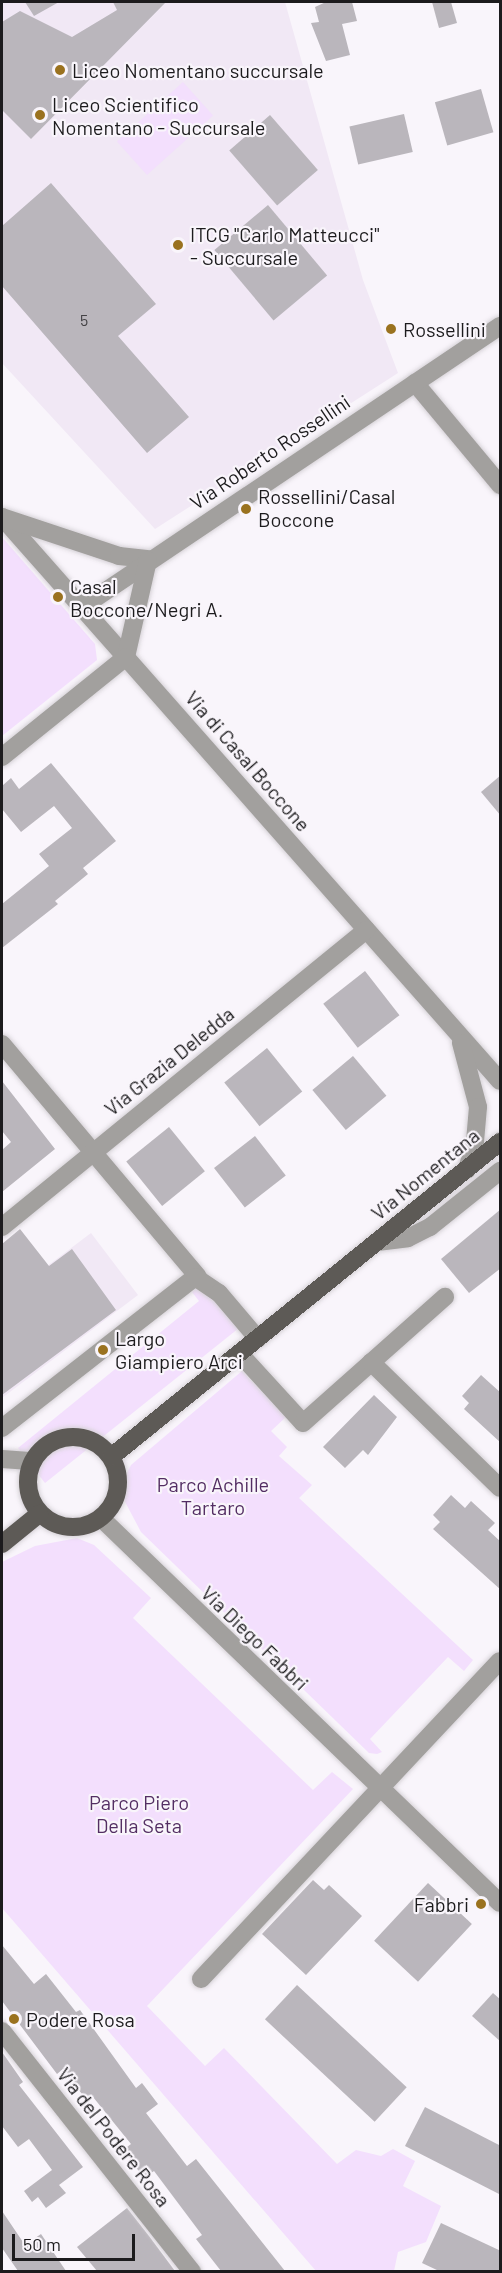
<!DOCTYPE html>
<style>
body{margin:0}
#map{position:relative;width:502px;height:2273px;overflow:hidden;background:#f9f5fb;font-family:Barlow,sans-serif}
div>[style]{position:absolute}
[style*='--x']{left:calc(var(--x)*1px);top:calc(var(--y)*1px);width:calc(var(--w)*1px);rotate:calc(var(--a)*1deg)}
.built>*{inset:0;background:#f1e8f5}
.green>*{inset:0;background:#f3dffd;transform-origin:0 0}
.building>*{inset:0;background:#bab6bc;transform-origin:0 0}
.roads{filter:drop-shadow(0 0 2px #d6d2d7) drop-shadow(0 0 2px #d6d2d7)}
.minor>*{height:18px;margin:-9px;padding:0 9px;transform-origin:9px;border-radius:9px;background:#a2a09e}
.major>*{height:18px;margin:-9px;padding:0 9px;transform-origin:9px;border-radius:9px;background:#5d5a56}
.major>.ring{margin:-9px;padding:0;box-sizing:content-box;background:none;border:18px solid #5d5a56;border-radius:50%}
.dots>*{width:16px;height:16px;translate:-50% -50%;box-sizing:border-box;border:3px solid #f9f5fb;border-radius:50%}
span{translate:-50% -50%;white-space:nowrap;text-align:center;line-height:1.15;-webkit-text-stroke:4.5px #f9f5fb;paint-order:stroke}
.number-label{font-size:16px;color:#444245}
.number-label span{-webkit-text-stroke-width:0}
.poi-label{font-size:20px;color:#1c1b1d}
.left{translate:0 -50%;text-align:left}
.right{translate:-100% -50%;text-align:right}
.street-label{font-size:20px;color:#1c1b1d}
.park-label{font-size:20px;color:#532e63}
.frame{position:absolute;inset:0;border:3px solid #1c1b1d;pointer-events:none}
.scale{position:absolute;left:12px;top:2234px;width:123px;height:27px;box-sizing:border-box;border:3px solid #1c1b1d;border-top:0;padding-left:8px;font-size:18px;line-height:21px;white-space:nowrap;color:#1c1b1d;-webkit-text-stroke:4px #f9f5fb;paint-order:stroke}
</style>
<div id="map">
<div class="built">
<i style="clip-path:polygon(2px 2px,285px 2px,363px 280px,398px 373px,155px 529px,2px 363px)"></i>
<i style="clip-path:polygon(91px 1233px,138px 1295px,2px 1398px,2px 1300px)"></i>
</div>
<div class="green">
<i style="left:183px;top:82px;width:45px;height:89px;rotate:48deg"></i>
<i style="clip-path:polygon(2px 537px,95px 644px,97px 660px,2px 736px)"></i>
<i style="clip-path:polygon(200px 1284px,239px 1328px,45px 1483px,18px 1448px,199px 1301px,192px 1292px)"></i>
<i style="clip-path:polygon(242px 1371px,286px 1417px,271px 1431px,287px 1447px,279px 1456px,312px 1485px,299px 1498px,473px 1660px,464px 1671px,448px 1657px,370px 1739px,382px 1752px,377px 1754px,369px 1753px,141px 1532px,123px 1498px,123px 1481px,131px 1465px)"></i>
<i style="clip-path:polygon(77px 1538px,94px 1545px,151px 1598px,133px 1618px,313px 1790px,332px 1772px,353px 1789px,147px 2006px,205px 2066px,224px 2048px,337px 2164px,356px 2150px,381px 2156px,393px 2149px,415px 2161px,403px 2186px,441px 2206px,426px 2242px,398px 2252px,394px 2271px,316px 2271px,2px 1908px,2px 1562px,35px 1546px)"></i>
</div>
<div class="building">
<i style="clip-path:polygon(25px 2px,59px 2px,34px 16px)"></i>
<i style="clip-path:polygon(113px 2px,166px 2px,31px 139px,2px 110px,2px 22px,20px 11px,72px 37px,117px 10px)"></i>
<i style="clip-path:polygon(326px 2px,352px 2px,357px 21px,342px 24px,350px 55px,326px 61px,311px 23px,319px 22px,315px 7px)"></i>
<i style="clip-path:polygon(432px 2px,451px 2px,457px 23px,439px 28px)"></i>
<i style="left:481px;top:89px;width:45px;height:48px;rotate:74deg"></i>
<i style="left:404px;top:114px;width:39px;height:56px;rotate:77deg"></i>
<i style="left:270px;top:115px;width:73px;height:54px;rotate:49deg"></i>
<i style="clip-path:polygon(51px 183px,156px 304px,118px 336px,189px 417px,147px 453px,2px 286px,2px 226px)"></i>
<i style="left:268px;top:205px;width:92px;height:70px;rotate:50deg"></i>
<i style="clip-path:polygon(51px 763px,116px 841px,83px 868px,88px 874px,55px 901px,58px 904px,2px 948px,2px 904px,49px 866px,39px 854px,72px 828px,54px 806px,21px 832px,2px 809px,2px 786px,11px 778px,19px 789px)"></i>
<i style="clip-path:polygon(501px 775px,501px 816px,481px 792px)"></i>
<i style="left:365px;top:971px;width:56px;height:53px;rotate:52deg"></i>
<i style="left:267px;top:1048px;width:56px;height:55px;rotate:51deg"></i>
<i style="left:353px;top:1056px;width:52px;height:53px;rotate:50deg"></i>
<i style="clip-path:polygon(2px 1081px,55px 1149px,2px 1192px,2px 1150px,11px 1142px,2px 1131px)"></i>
<i style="left:169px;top:1127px;width:57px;height:55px;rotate:51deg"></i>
<i style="left:255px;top:1136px;width:50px;height:52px;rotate:52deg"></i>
<i style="clip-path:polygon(501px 1209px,501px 1268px,469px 1293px,441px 1259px)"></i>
<i style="clip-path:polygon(20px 1229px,49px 1266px,72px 1249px,116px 1310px,2px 1395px,2px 1244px)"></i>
<i style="clip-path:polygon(481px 1375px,501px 1393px,501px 1443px,464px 1409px,469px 1403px,462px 1396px)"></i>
<i style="clip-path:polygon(374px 1395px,397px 1417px,368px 1455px,363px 1450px,345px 1468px,323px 1447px)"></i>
<i style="clip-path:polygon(451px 1495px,465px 1508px,471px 1501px,495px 1523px,488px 1530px,501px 1542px,501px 1590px,433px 1529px,440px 1522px,433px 1515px)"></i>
<i style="clip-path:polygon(313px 1880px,324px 1890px,329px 1885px,362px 1916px,306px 1975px,262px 1934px)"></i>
<i style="left:428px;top:1883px;width:60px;height:79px;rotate:43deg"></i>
<i style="clip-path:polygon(2px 1945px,34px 1984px,46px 1974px,76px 2012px,80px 2010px,136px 2088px,142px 2083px,158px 2104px,146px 2113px,187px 2166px,196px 2159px,285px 2271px,221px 2271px,196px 2239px,202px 2235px,154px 2171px,144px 2178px,123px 2150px,131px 2144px,93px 2097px,88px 2102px,63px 2069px,57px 2074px,2px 2001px)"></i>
<i style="left:297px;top:1985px;width:150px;height:47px;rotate:43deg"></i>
<i style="clip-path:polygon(493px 1993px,501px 2000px,501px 2042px,472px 2016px)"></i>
<i style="clip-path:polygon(2px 2052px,23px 2082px,19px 2085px,83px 2167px,59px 2185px,66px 2193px,46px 2208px,38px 2197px,32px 2202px,24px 2191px,52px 2170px,29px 2139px,18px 2147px,2px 2126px)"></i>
<i style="clip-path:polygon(425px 2107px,501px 2146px,501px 2195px,405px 2146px)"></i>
<i style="clip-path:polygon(127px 2208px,149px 2236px,175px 2271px,97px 2271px,77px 2247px)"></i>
<i style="clip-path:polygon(2px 2211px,25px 2245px,41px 2234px,66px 2271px,18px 2271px,2px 2248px)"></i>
<i style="clip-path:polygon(441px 2223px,501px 2251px,501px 2271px,439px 2271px,422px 2263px)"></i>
</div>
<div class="roads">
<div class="minor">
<i style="--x:415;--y:383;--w:133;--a:50.2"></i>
<i style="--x:2;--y:517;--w:752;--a:48.56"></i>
<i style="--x:2;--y:517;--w:123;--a:18.4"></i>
<i style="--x:119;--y:556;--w:30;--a:6"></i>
<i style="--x:82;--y:607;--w:504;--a:-33.91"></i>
<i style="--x:126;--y:657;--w:99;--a:-77.2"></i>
<i style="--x:2;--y:757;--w:159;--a:-38.9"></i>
<i style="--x:461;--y:1043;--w:66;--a:75.1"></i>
<i style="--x:478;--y:1107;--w:36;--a:95"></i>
<i style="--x:475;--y:1143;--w:28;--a:107"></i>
<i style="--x:2;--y:1044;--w:304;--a:49.9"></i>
<i style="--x:2;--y:1227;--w:470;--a:-39.2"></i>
<i style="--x:377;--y:1242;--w:31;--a:-7"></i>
<i style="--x:408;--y:1238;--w:25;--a:-27"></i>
<i style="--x:430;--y:1227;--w:90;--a:-38.7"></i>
<i style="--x:240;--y:1354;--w:93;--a:47.6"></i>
<i style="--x:303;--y:1423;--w:190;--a:-41.6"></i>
<i style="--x:371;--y:1362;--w:180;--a:44.3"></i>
<i style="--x:2;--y:1428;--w:245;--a:-38"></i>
<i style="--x:195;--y:1277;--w:29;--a:34"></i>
<i style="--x:219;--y:1293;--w:60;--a:49.7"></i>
<i style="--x:2;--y:1459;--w:31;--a:4"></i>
<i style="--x:101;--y:1518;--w:554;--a:43.98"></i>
<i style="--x:201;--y:1979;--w:436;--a:-46.8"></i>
<i style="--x:2;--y:2031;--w:307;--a:51.7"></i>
</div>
<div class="major">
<i class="ring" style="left:28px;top:1437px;width:72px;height:72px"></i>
<i style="--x:111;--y:1457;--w:501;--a:-39"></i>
<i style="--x:2;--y:1544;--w:48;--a:-39"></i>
</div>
</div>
<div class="dots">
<i style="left:60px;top:70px;background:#9a721f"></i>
<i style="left:40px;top:115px;background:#9a721f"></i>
<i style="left:178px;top:245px;background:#9a721f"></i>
<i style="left:391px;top:329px;background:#9a721f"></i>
<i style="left:246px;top:509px;background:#9a721f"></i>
<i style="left:58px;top:597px;background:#9a721f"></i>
<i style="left:103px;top:1350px;background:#9a721f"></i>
<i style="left:481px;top:1904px;background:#9a721f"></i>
<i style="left:14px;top:2019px;background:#9a721f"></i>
</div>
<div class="number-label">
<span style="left:84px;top:320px">5</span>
</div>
<div class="poi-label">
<span class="left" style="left:72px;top:70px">Liceo Nomentano succursale</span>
<span class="left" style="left:52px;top:116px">Liceo Scientifico<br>Nomentano - Succursale</span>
<span class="left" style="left:190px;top:246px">ITCG "Carlo Matteucci"<br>- Succursale</span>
<span class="left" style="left:403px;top:329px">Rossellini</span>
<span class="left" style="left:258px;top:508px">Rossellini/Casal<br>Boccone</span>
<span class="left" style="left:70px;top:598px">Casal<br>Boccone/Negri A.</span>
<span class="left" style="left:115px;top:1350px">Largo<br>Giampiero Arci</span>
<span class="right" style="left:469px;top:1904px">Fabbri</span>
<span class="left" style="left:26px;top:2019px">Podere Rosa</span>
</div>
<div class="street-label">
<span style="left:270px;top:452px;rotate:-34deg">Via Roberto Rossellini</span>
<span style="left:248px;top:761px;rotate:49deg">Via di Casal Boccone</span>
<span style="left:169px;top:1061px;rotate:-39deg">Via Grazia Deledda</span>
<span style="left:425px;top:1174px;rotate:-39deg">Via Nomentana</span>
<span style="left:255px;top:1638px;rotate:44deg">Via Diego Fabbri</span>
<span style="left:114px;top:2137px;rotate:52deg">Via del Podere Rosa</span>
</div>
<div class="park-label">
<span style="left:213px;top:1496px">Parco Achille<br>Tartaro</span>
<span style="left:139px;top:1814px">Parco Piero<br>Della Seta</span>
</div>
<div class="frame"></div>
<div class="scale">50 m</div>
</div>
